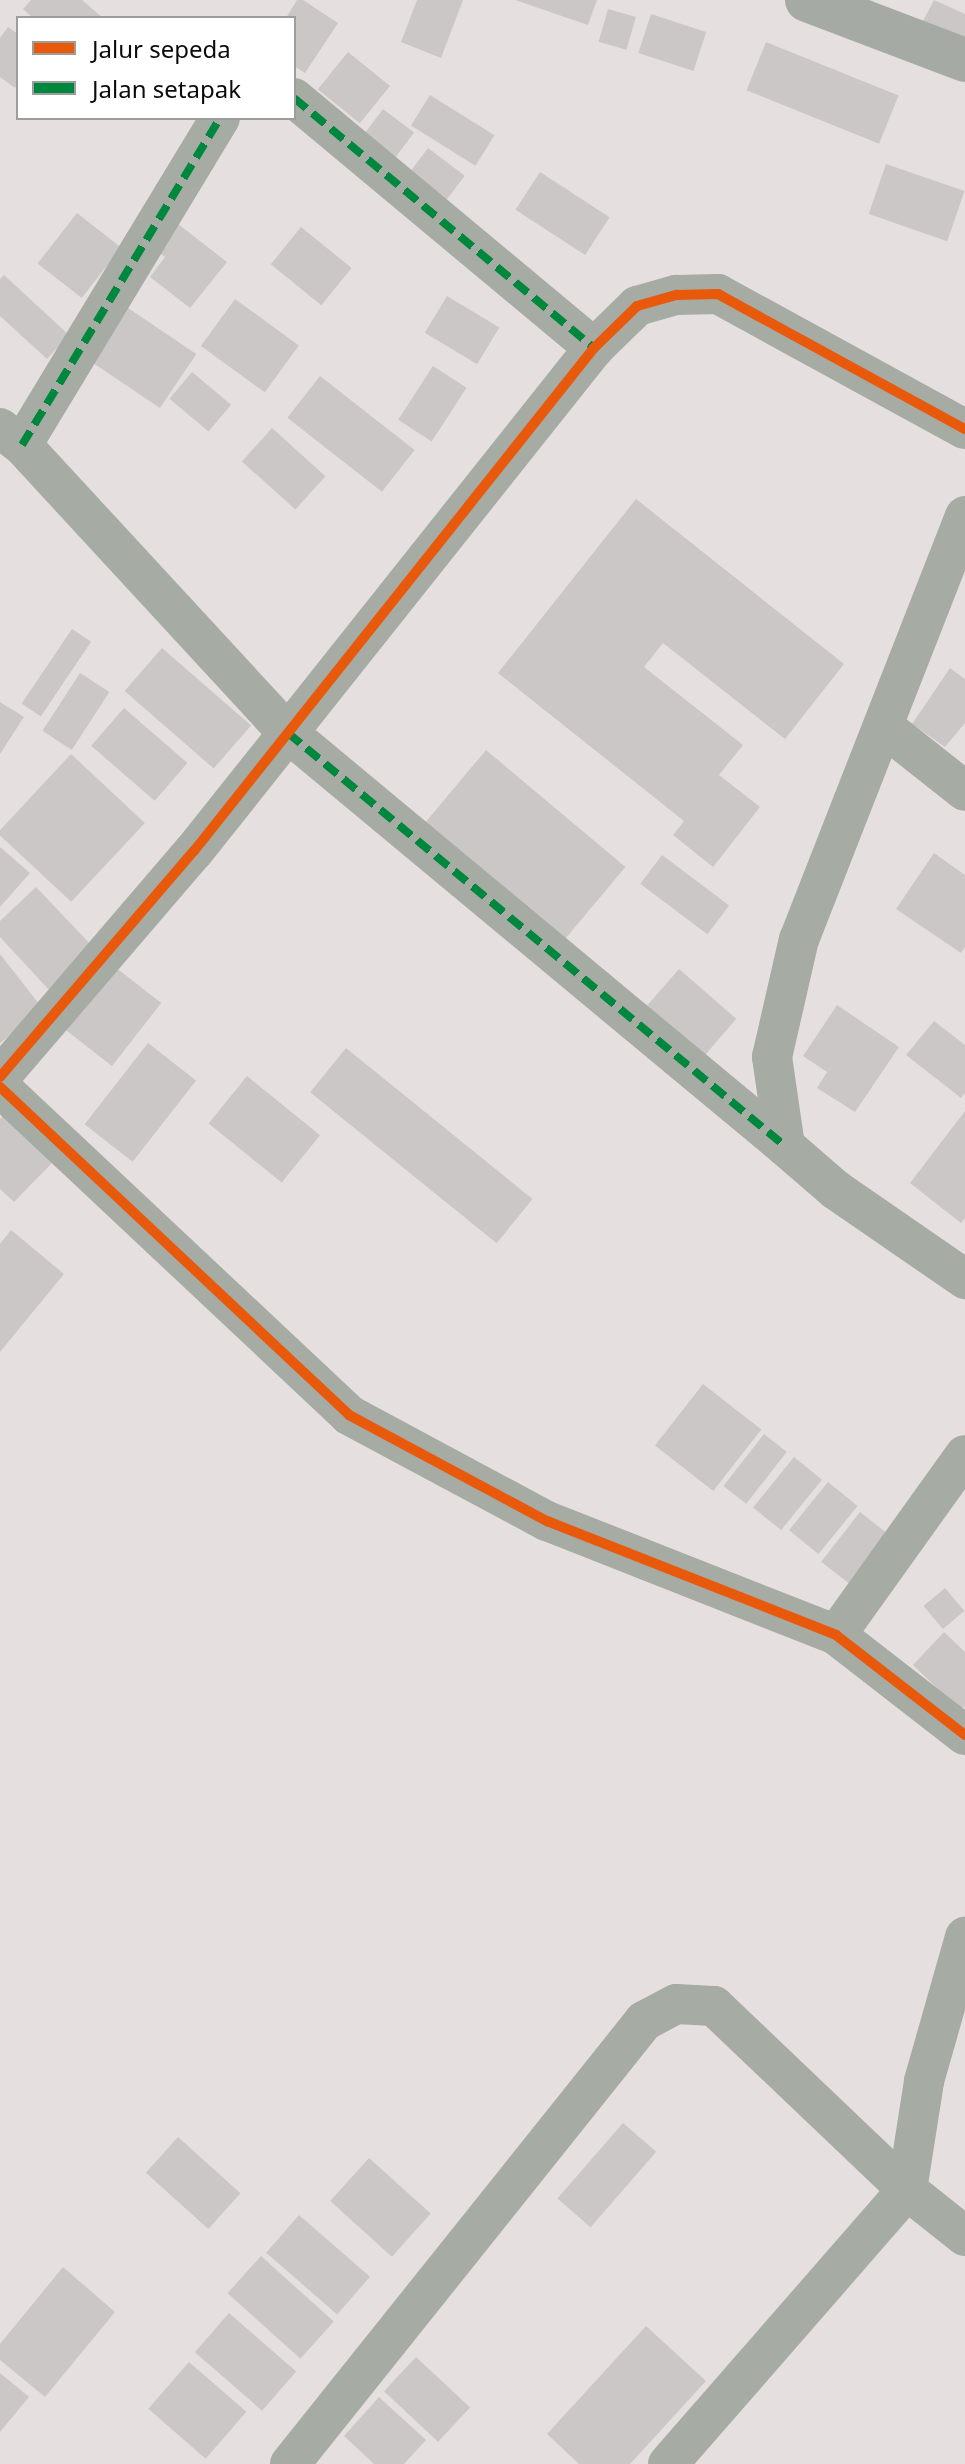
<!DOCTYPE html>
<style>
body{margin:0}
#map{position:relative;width:965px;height:2464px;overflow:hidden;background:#e5e0df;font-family:"Noto Sans",sans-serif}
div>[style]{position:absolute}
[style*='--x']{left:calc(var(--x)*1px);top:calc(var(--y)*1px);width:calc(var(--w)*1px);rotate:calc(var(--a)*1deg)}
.building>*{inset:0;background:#cbc7c6;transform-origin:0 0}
.street>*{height:40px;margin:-20px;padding:0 20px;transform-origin:20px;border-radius:20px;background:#a6aba4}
.secondary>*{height:44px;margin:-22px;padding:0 22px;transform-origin:22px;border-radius:22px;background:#a5aaa4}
.quiet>*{height:8px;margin-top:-4px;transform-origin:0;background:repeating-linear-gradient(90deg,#00873e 0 16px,transparent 0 24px)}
.cycleway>*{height:10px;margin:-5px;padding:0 5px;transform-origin:5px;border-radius:5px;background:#e8590c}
span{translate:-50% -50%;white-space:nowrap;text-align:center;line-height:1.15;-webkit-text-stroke:7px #fff;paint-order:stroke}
.legend{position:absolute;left:16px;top:16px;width:280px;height:104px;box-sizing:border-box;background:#fff;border:2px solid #9e9d9d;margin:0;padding:10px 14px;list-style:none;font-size:24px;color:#0d0a0a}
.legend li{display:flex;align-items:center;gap:16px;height:40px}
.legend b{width:40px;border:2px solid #9e9d9d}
</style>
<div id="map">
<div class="building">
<i style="clip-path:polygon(31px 0,82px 0,103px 18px,33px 18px,23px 9px)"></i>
<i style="clip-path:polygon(297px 0,303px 0,338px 23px,305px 73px,294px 66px,294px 18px,286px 18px)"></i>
<i style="clip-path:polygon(417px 0,463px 0,441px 58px,401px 42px)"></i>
<i style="clip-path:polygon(515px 0,597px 0,588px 25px)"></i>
<i style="clip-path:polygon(934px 0,965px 14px,965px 46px,922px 23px)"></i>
<i style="left:608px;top:9px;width:29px;height:34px;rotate:16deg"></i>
<i style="left:651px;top:14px;width:58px;height:41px;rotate:18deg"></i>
<i style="clip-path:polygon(8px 27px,18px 34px,18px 83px,15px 88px,0 77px,0 38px)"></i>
<i style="left:766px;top:42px;width:143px;height:52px;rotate:22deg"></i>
<i style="left:348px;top:52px;width:54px;height:48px;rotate:39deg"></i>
<i style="left:430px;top:95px;width:76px;height:36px;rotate:32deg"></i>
<i style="left:383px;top:109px;width:39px;height:44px;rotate:37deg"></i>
<i style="left:428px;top:148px;width:46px;height:35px;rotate:37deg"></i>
<i style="left:886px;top:164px;width:83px;height:53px;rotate:19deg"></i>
<i style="left:540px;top:172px;width:83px;height:45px;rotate:33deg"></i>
<i style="left:77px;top:213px;width:56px;height:64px;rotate:38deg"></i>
<i style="clip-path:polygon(169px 217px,227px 262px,190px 308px,150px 277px,165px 257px,148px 244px)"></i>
<i style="left:301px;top:227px;width:65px;height:48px;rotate:39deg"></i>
<i style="clip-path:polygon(4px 275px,69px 335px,47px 359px,0 316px,0 279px)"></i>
<i style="left:447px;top:296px;width:61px;height:43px;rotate:31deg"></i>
<i style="left:235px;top:299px;width:79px;height:58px;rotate:36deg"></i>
<i style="left:125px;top:306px;width:86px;height:65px;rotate:34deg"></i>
<i style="left:433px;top:366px;width:40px;height:64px;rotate:33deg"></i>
<i style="left:192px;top:372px;width:51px;height:35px;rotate:40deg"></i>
<i style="left:320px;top:376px;width:120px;height:53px;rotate:38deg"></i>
<i style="left:272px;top:428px;width:72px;height:45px;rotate:42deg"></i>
<i style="clip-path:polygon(636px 499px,844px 664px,785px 739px,663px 643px,644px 667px,743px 745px,719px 775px,760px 807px,713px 867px,673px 835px,684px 821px,498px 673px)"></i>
<i style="left:72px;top:629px;width:23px;height:90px;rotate:34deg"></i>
<i style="left:162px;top:648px;width:118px;height:57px;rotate:41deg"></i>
<i style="clip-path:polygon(950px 668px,965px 679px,965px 723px,945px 747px,912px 724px)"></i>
<i style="left:80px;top:673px;width:35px;height:69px;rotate:33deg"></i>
<i style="clip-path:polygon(0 702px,24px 717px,0 754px)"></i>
<i style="left:124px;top:708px;width:84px;height:50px;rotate:41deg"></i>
<i style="left:486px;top:750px;width:182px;height:104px;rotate:40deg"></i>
<i style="left:71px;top:754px;width:101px;height:108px;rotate:43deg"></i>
<i style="clip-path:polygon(0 847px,30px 873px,0 907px)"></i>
<i style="clip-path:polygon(934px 853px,965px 875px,965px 947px,961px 953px,896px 909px)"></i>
<i style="left:662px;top:855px;width:84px;height:36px;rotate:37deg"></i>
<i style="clip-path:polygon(36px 887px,94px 948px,50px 991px,0 937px,0 921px)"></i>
<i style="clip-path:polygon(0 954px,43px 1009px,0 1043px)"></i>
<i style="left:110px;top:963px;width:65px;height:80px;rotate:38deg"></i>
<i style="left:679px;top:969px;width:76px;height:57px;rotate:41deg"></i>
<i style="clip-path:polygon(837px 1005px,899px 1047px,855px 1112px,817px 1088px,827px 1072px,803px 1056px)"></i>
<i style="clip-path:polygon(934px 1021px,965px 1045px,965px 1093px,961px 1098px,906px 1055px)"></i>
<i style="left:148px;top:1043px;width:61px;height:103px;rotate:38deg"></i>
<i style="left:346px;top:1048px;width:240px;height:57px;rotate:39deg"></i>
<i style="left:247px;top:1076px;width:94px;height:61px;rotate:39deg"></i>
<i style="clip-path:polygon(965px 1111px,965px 1218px,961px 1223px,910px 1183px)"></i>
<i style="clip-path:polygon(5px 1114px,53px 1162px,14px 1202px,0 1189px,0 1119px)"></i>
<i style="clip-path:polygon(11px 1230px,64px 1274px,0 1352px,0 1244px)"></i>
<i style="left:703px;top:1384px;width:74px;height:78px;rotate:38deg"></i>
<i style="left:764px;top:1434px;width:29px;height:66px;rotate:38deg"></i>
<i style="left:794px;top:1457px;width:36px;height:65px;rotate:39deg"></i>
<i style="left:828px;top:1482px;width:38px;height:62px;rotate:39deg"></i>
<i style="left:860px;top:1512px;width:41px;height:63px;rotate:38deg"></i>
<i style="left:945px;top:1588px;width:30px;height:28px;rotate:50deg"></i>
<i style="clip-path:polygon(944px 1632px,965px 1652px,965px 1706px,961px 1711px,913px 1665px)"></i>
<i style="left:623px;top:2123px;width:44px;height:100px;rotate:41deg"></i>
<i style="left:178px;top:2137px;width:84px;height:48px;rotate:42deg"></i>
<i style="left:369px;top:2158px;width:83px;height:58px;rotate:42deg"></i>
<i style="left:299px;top:2215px;width:94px;height:50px;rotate:41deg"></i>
<i style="left:261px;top:2256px;width:98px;height:50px;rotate:42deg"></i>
<i style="clip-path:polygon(63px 2267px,115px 2312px,45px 2397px,0 2360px,0 2344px)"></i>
<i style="left:229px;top:2313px;width:89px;height:52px;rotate:41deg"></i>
<i style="clip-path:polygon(646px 2326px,706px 2381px,630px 2464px,579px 2464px,547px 2434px)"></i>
<i style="left:416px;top:2357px;width:74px;height:47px;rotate:43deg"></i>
<i style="left:189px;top:2362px;width:76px;height:62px;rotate:41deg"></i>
<i style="clip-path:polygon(0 2373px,29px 2397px,0 2432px)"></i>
<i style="clip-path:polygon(379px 2397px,426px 2440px,404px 2464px,374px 2464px,344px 2436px)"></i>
</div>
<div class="street">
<i style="--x:294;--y:98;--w:391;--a:39.8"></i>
<i style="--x:0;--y:428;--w:28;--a:38"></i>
<i style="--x:22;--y:445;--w:392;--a:47.3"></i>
<i style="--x:288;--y:733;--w:646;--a:39.73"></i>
<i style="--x:22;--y:445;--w:382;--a:-58.8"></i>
<i style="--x:965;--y:516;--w:454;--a:111.4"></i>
<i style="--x:799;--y:939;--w:121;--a:102.9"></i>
<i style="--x:772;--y:1057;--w:90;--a:81.7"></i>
<i style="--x:785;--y:1146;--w:67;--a:40.8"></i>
<i style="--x:836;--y:1190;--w:157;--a:34.6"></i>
<i style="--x:884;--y:727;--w:103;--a:38.3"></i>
<i style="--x:0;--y:1077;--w:298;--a:-49.4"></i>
<i style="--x:194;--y:851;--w:643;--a:-51.51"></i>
<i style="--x:594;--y:348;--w:60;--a:-44.3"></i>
<i style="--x:637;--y:306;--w:41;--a:-15.8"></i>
<i style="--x:676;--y:295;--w:42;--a:-1.4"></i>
<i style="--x:718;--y:294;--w:281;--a:28.7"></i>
<i style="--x:0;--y:1087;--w:479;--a:43.2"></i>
<i style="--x:349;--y:1415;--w:225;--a:28.2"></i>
<i style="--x:547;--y:1521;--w:311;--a:21.5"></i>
<i style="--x:836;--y:1635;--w:163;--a:37.8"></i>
<i style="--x:836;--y:1635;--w:221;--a:-54.4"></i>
<i style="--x:290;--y:2464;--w:567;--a:-51.37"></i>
<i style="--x:644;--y:2021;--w:36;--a:-28"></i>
<i style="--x:676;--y:2004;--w:38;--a:3"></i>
<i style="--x:714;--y:2006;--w:267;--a:43.6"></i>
<i style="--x:907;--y:2190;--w:74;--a:38.4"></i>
<i style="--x:668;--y:2464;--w:364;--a:-48.9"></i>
<i style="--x:907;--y:2190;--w:110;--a:-81.1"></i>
<i style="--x:924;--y:2081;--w:150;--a:-74.1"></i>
</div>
<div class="secondary">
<i style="--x:807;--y:0;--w:169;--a:20.8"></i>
</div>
<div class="quiet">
<i style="--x:294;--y:98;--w:391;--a:39.8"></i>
<i style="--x:22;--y:445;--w:382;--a:-58.8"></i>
<i style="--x:288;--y:733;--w:646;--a:39.73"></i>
</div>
<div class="cycleway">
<i style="--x:0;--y:1077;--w:298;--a:-49.4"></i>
<i style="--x:194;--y:851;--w:643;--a:-51.51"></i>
<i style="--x:594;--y:348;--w:60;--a:-44.3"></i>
<i style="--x:637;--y:306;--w:41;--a:-15.8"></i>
<i style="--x:676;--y:295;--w:42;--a:-1.4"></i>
<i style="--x:718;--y:294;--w:281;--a:28.7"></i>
<i style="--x:0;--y:1087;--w:479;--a:43.2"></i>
<i style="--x:349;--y:1415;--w:225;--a:28.2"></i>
<i style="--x:547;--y:1521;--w:311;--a:21.5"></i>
<i style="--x:836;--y:1635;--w:163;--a:37.8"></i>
</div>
<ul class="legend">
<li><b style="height:10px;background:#e8590c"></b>Jalur sepeda</li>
<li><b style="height:10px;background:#00873e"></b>Jalan setapak</li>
</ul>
</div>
